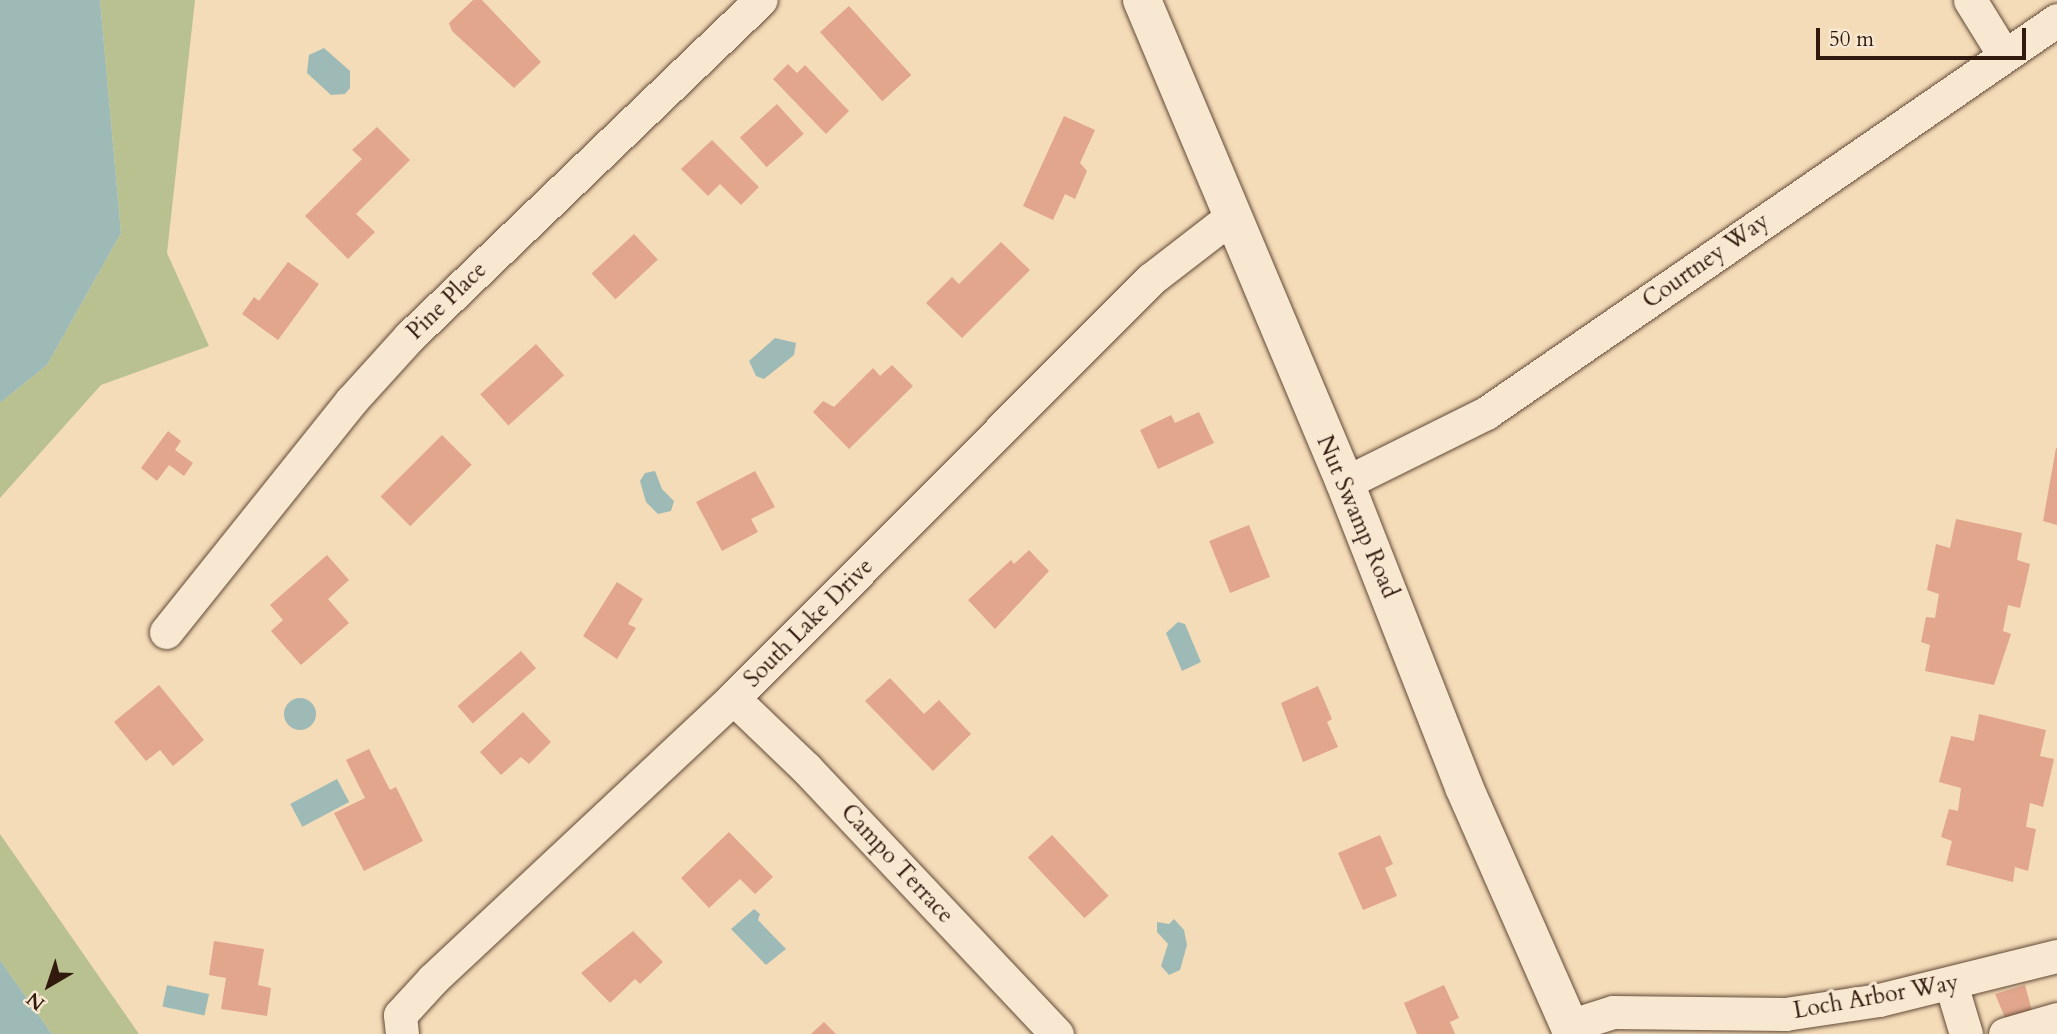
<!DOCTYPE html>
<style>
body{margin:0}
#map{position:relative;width:2057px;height:1034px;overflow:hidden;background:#f5dcb8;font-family:Cardo,serif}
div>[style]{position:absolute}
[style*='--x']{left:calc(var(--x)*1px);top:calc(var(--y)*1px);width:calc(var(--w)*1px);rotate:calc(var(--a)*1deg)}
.green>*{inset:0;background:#b9c190}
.water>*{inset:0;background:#9dbab6;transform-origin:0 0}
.round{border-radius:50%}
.building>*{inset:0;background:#e1a68c;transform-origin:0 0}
.roads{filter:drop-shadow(0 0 2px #624a38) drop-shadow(0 0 2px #624a38)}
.street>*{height:33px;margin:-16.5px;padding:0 16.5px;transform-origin:16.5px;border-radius:16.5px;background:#f8e8d1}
.secondary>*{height:38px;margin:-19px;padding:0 19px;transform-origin:19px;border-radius:19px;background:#f8e8d1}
span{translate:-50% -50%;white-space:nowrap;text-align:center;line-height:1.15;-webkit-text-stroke:6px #f8e8d1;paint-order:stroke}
.street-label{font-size:23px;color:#31190e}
.north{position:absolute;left:14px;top:950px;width:70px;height:70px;-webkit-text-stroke:5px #f8e8d1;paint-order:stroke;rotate:219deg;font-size:19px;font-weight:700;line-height:28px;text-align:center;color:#31190e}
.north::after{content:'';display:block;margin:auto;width:24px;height:32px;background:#31190e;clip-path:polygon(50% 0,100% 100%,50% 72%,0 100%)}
.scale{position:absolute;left:1816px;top:28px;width:210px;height:32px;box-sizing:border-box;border:4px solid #31190e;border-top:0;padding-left:9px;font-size:21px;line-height:24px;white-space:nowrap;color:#31190e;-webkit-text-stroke:5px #f8e8d1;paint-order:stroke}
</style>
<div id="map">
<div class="green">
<i style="clip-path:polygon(100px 0,195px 0,167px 253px,209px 346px,101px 385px,0 498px,0 403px,47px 365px,121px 233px)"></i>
<i style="clip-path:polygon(0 834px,139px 1034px,52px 1034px,0 960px)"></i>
</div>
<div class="water">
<i style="clip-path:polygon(0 0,100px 0,121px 233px,47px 365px,0 403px)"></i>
<i style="clip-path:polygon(324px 48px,350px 71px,350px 88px,345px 94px,331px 95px,307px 73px,309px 55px)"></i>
<i style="clip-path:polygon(775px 338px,796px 343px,794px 355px,764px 379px,756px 376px,749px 361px)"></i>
<i style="clip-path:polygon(655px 471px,662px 489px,674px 501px,671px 511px,658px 514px,646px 502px,640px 481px,645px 473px)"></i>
<i style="clip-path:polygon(1178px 622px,1185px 624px,1201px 662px,1182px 671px,1166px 633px)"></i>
<i class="round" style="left:284px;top:698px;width:32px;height:32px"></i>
<i style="left:337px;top:779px;width:26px;height:53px;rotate:62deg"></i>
<i style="clip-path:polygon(754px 909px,760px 914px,758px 920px,786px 949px,766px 965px,731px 929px)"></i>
<i style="clip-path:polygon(1174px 919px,1184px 930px,1187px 945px,1180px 970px,1169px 975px,1161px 966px,1168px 944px,1157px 932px,1157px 922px,1169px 924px)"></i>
<i style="clip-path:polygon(0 960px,52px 1034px,0 1034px)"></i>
<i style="left:167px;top:985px;width:43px;height:22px;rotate:12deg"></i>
</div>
<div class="building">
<i style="clip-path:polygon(473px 0,482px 0,541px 62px,514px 88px,452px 31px,449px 23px)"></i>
<i style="left:849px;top:6px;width:93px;height:39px;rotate:48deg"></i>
<i style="clip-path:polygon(788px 64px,797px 73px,805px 65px,849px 111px,826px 134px,773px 79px)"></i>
<i style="left:777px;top:104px;width:40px;height:50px;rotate:48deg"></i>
<i style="clip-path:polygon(1064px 116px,1095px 130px,1080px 163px,1087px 171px,1075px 199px,1065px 194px,1053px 220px,1023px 206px)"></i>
<i style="clip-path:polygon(377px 127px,410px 160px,356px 214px,375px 232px,348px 259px,305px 216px,362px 159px,352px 150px)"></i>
<i style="clip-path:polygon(712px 140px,759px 187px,741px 205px,720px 184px,708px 196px,681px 169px)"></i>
<i style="left:634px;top:234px;width:35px;height:58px;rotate:47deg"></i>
<i style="clip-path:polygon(1001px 242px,1030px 270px,962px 338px,926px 303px,952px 277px,959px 284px)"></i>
<i style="clip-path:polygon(288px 262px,319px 284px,278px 340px,242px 314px,254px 297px,259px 301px)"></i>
<i style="left:536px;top:344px;width:42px;height:75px;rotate:48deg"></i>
<i style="clip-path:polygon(892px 365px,913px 386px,849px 449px,813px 412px,823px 401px,834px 407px,873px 368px,880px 376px)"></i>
<i style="clip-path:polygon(1199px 412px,1214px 443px,1158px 469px,1140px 430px,1171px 415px,1175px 423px)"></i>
<i style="clip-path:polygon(168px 431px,181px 441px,175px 450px,193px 463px,184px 476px,169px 465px,157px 481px,141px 468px)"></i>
<i style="left:442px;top:435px;width:42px;height:87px;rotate:45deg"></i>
<i style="clip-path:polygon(2056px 448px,2057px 448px,2057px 525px,2043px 521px)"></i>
<i style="clip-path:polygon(755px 471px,775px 507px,751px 519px,758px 532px,722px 551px,696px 502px)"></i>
<i style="clip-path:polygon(1956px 519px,2022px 533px,2017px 560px,2030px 564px,2020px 608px,2008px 605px,2003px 631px,2011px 634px,1994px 685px,1925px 671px,1930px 645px,1921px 642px,1926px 617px,1935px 618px,1939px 594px,1927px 590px,1936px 544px,1950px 548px)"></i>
<i style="left:1249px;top:525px;width:56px;height:43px;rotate:68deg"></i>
<i style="clip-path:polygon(1029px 550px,1049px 571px,995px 629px,968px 600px,1011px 560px,1014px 564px)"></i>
<i style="clip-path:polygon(327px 555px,349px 580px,328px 599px,349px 623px,301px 665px,271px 631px,283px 620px,270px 605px)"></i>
<i style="clip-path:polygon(617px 582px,643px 599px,628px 624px,636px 628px,617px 659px,583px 636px)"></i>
<i style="left:521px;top:651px;width:23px;height:84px;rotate:49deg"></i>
<i style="clip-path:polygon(890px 678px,924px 714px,939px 700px,971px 734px,933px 771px,865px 701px)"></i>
<i style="clip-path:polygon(159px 685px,204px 740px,173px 766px,160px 750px,146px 761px,114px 722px)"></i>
<i style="clip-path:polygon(1318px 686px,1332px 719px,1327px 722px,1338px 747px,1303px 762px,1281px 703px)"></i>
<i style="clip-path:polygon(523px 712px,551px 742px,529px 764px,521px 757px,501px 775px,480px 752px)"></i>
<i style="clip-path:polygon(1979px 714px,2046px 730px,2040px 756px,2054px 759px,2043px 807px,2030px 803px,2026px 827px,2036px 829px,2028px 871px,2015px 867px,2013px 882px,1946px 865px,1952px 841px,1941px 837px,1949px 809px,1958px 811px,1961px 788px,1939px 782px,1951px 736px,1974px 741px)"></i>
<i style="clip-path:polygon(369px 749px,390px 790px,396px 787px,423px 841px,364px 871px,334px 813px,365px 798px,346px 760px)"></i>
<i style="clip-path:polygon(729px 832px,773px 877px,755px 894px,740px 879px,709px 908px,681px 878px)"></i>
<i style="left:1052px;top:835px;width:83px;height:33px;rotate:47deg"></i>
<i style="clip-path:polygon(1380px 835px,1393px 864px,1385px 868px,1397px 896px,1363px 910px,1338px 853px)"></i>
<i style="clip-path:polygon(633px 931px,663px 962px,640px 984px,635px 979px,610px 1003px,581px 973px)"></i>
<i style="clip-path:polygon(214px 941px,264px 949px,258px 985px,271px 988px,267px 1016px,221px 1009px,226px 978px,209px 975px)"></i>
<i style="clip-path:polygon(1444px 985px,1459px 1018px,1450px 1022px,1455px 1034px,1417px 1034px,1404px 1003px)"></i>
<i style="clip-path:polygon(2025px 985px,2032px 1011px,2006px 1020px,1995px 994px)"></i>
<i style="clip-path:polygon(824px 1022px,836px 1034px,811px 1034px)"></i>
</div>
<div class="roads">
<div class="street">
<i style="--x:1970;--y:0;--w:65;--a:58.3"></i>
<i style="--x:1345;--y:483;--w:157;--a:-26.4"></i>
<i style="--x:1486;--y:413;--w:693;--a:-34.54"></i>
<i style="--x:166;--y:632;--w:296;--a:-51.3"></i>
<i style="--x:351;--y:401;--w:86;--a:-47.8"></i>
<i style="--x:409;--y:337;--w:487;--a:-43.8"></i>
<i style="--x:733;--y:698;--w:101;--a:43.8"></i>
<i style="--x:806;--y:768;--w:366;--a:46.7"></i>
<i style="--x:1951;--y:984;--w:52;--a:73.3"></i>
<i style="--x:1569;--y:1026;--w:46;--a:-17.7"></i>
<i style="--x:1613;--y:1012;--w:172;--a:0.7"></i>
<i style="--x:1785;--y:1014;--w:95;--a:-8.5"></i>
<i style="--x:1879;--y:1000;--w:183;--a:-13.9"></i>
<i style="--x:402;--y:1034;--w:19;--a:-96"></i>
<i style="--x:400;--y:1015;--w:49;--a:-47.5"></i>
<i style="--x:433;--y:979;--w:411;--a:-43.1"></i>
<i style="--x:733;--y:698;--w:592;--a:-45.07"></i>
<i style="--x:1151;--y:279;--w:100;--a:-37.7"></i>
<i style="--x:2005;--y:1034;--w:54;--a:-16.1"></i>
</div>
<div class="secondary">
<i style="--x:1142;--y:0;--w:524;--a:67.2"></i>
<i style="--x:1345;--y:483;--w:326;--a:68.6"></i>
<i style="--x:1464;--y:787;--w:270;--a:66.2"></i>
</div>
</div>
<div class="street-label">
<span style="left:1706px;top:261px;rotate:-35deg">Courtney Way</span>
<span style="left:447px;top:301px;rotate:-44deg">Pine Place</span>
<span style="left:1357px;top:517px;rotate:67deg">Nut Swamp Road</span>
<span style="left:809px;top:623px;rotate:-45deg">South Lake Drive</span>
<span style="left:897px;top:864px;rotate:47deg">Campo Terrace</span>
<span style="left:1876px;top:997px;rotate:-10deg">Loch Arbor Way</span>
</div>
<div class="north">N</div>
<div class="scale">50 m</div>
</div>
